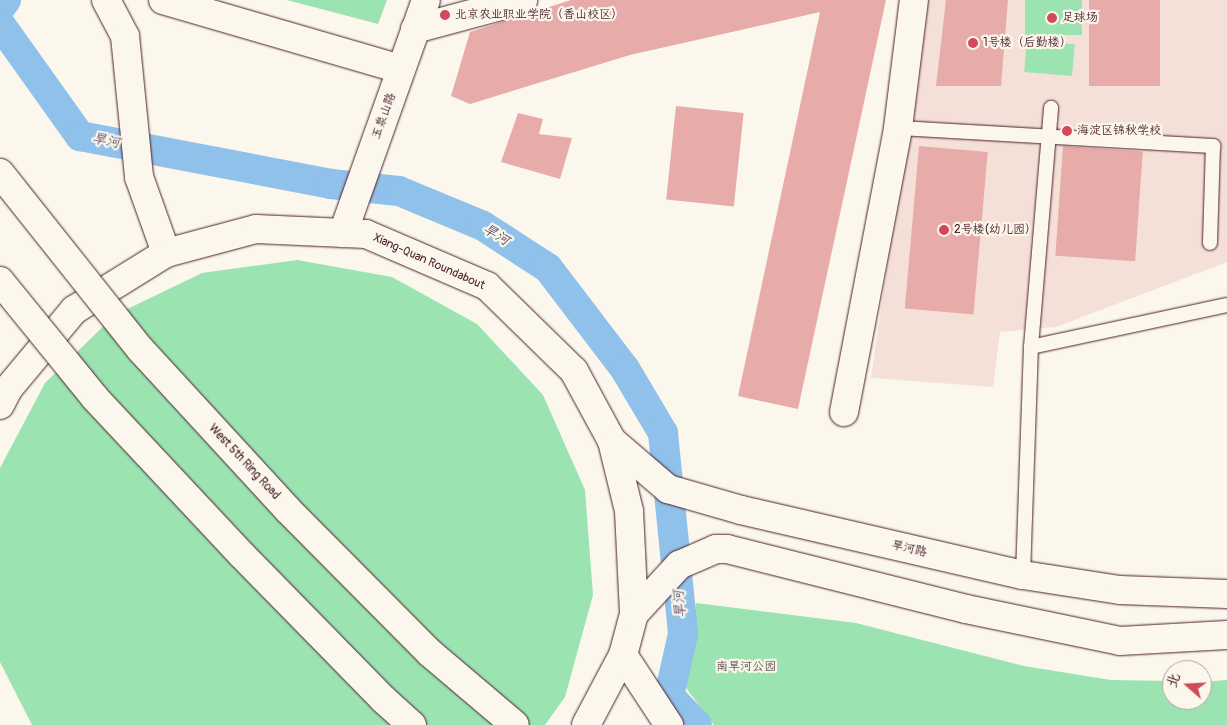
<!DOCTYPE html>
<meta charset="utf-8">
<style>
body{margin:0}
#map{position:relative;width:1227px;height:725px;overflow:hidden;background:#fbf7ec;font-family:Pangolin,"LXGW WenKai TC",sans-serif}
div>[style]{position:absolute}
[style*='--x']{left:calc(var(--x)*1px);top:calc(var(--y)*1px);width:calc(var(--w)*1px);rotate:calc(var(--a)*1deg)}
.built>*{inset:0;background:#f5e0d8}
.green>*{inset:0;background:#9be4b2;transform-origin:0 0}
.canal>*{height:30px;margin:-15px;padding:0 15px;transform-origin:15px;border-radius:15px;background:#8fc1eb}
.building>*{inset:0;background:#e7aca9;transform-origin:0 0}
.roads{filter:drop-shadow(0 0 1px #4a1f2b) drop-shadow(0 0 1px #4a1f2b)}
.service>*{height:14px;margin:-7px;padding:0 7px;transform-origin:7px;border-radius:7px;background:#fbf7ec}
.minor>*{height:28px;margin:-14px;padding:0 14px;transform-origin:14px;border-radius:14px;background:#fbf7ec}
.tertiary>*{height:28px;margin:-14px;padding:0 14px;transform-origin:14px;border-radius:14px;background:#fbf7ec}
.primary>*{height:28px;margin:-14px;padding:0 14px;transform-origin:14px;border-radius:14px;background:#fbf7ec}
.motorway>*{height:28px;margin:-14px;padding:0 14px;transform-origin:14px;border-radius:14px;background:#fbf7ec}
.bridges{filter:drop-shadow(0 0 1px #4a1f2b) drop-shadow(0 0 1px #4a1f2b)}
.motorway-bridge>*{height:28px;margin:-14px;padding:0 14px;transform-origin:14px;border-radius:14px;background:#fbf7ec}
.dots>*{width:14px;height:14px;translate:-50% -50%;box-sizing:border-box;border:2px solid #fbf7ec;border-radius:50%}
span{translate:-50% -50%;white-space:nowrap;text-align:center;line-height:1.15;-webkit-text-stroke:4.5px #fbf7ec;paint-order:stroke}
.poi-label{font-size:12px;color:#4a1f2b}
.left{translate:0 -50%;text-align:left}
.street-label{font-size:12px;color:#4a1f2b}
.park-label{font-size:12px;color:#5e504d}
.water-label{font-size:14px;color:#5f5065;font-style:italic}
.north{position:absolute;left:1162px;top:660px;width:50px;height:50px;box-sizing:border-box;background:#fbf7ec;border:1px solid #b4a19f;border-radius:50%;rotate:289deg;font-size:14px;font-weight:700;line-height:20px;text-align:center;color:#4a1f2b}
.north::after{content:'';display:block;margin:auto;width:18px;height:22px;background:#d1495b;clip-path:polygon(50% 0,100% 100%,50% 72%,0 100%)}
</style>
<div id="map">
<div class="built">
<i style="clip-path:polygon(925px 0,1227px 0,1227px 262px,1056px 327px,1000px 332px,993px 387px,871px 378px)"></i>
</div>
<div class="green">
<i style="clip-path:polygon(287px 0,387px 0,378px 24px)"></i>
<i style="left:1025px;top:0;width:57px;height:35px"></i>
<i style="left:1027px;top:40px;width:48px;height:32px;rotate:5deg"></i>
<i style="clip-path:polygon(297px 260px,392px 277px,477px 324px,543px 395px,585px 490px,593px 595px,565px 697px,545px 725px,32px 725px,0 662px,0 468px,45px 383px,115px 315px,202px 273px)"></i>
<i style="clip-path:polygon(696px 603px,856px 623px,1024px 666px,1111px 680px,1172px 681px,1172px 700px,1202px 700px,1202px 682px,1227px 680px,1227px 725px,714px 725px,683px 684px)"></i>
</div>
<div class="canal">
<i style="--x:0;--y:8;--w:10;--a:-53"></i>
<i style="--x:0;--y:24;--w:138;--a:54.5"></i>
<i style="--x:80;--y:136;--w:256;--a:10.8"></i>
<i style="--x:331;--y:184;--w:68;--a:5.9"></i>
<i style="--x:399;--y:191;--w:91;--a:22.6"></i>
<i style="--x:483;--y:226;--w:77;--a:32.9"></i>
<i style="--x:548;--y:268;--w:127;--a:52.7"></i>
<i style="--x:625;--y:369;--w:74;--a:59.3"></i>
<i style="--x:663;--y:433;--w:202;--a:84.3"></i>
<i style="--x:683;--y:634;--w:64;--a:102.7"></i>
<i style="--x:669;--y:696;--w:40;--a:46"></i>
</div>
<div class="building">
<i style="clip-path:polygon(571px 0,886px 0,798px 409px,738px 396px,820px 12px,630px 55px,470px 104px,451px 96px,470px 32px)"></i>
<i style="clip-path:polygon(946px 0,1008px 0,1001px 86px,936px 86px)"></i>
<i style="left:1089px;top:0;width:71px;height:86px"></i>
<i style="left:676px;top:106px;width:68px;height:94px;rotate:6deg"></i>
<i style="clip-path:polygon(518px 113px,543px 119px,539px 134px,572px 138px,560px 179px,501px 162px)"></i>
<i style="left:919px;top:146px;width:69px;height:163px;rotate:5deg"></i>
<i style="left:1063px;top:146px;width:80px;height:110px;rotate:4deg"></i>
</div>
<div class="roads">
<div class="service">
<i style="--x:898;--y:128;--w:316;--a:3.3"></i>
<i style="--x:1213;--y:146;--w:97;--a:91.8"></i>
<i style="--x:1031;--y:347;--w:240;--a:-85.2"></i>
<i style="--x:1023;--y:575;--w:228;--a:-88"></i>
<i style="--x:1031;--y:347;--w:200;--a:-12.1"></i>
</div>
<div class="minor">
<i style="--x:163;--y:0;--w:248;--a:16.2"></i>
<i style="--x:415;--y:29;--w:112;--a:-15"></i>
<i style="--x:343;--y:233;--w:247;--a:-70.4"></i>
<i style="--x:844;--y:412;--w:289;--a:-79.2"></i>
<i style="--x:898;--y:128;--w:129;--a:-82.9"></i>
</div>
<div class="tertiary">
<i style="--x:106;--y:0;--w:41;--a:62.2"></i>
<i style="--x:125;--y:36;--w:142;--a:84.3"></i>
<i style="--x:139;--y:177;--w:81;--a:70.4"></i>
</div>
<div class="primary">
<i style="--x:0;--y:405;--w:18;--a:-63"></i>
<i style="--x:8;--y:389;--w:103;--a:-50.1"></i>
<i style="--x:74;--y:310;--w:108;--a:-31.8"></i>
<i style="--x:166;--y:253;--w:93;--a:-14.9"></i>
<i style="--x:256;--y:229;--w:110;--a:2.6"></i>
<i style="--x:366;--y:234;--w:132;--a:23.3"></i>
<i style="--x:487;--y:286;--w:122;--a:44.3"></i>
<i style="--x:574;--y:371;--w:80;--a:61.5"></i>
<i style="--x:612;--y:441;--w:72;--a:76.3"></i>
<i style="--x:629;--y:511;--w:103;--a:87.2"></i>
<i style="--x:634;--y:614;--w:42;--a:105"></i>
<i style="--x:623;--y:655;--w:79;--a:117.9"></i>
<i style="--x:612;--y:441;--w:74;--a:40.6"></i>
<i style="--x:668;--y:489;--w:76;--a:16"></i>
<i style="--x:741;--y:510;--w:289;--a:13"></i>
<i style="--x:1023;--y:575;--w:98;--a:8.8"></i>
<i style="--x:1120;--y:590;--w:107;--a:2.1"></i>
<i style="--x:634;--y:614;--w:67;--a:-47.4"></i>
<i style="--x:679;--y:565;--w:40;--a:-23.4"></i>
<i style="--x:716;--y:549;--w:11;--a:0"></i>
<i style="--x:727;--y:549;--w:246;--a:14.1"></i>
<i style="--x:966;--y:609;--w:157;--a:11.7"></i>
<i style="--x:1120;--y:641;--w:107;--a:-3.2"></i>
</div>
<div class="motorway">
<i style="--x:623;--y:655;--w:84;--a:56.7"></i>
</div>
</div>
<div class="bridges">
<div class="motorway-bridge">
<i style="--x:0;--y:173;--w:226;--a:51.5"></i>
<i style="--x:141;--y:350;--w:217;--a:47.4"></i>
<i style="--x:288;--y:510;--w:202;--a:45.2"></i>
<i style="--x:430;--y:653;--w:111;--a:40.3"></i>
<i style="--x:0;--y:281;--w:151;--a:50.9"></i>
<i style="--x:95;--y:398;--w:215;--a:46.9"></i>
<i style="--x:242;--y:555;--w:202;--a:45.6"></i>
<i style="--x:383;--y:699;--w:39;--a:42"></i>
</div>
</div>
<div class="dots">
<i style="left:445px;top:15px;background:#d1495b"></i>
<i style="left:1052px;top:18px;background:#d1495b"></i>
<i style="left:973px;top:43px;background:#d1495b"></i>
<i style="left:1067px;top:131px;background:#d1495b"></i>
<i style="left:944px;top:230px;background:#d1495b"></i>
</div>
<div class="poi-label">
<span class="left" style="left:455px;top:15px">北京农业职业学院（香山校区）</span>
<span class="left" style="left:1062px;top:18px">足球场</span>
<span class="left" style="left:983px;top:43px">1号楼（后勤楼）</span>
<span class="left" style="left:1077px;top:131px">海淀区锦秋学校</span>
<span class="left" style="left:954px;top:230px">2号楼(幼儿园）</span>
</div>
<div class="street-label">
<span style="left:384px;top:116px;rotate:-70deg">玉泉山路</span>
<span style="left:429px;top:262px;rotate:24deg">Xiang-Quan Roundabout</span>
<span style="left:244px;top:462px;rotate:47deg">West 5th Ring Road</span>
<span style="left:909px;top:549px;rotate:13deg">旱河路</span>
</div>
<div class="park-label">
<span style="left:746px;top:667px">南旱河公园</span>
</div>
<div class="water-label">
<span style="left:106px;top:141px;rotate:11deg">旱河</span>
<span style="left:496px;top:235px;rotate:32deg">旱河</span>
<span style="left:680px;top:604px;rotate:-96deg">旱河</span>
</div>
<div class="north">北</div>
</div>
